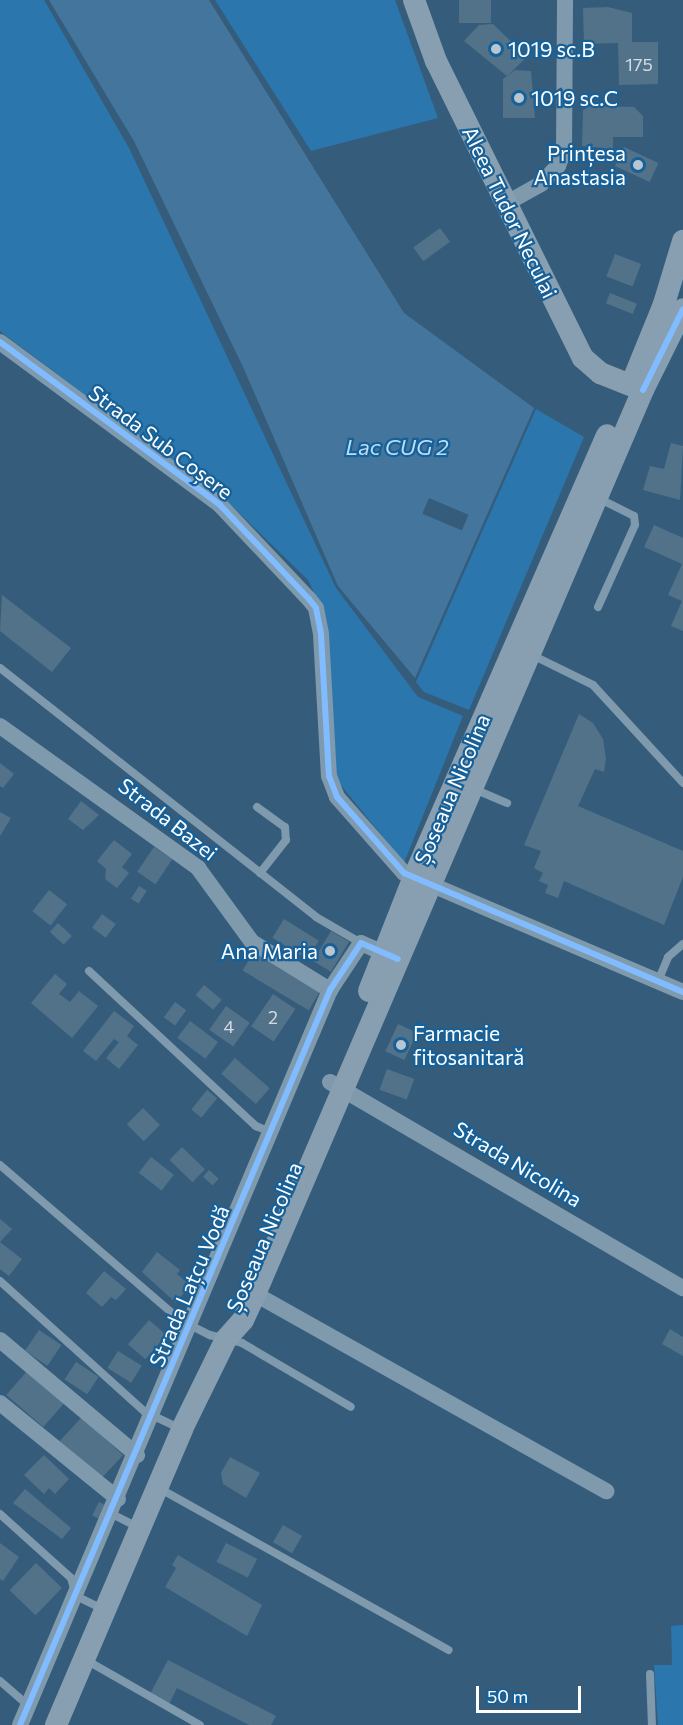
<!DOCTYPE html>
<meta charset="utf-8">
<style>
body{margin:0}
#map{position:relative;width:683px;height:1725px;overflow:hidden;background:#355d7b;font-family:Commissioner,sans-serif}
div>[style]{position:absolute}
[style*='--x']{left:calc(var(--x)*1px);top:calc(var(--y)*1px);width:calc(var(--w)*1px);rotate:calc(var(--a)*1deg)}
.green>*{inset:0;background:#2a76ad}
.water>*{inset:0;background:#44769d}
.pier>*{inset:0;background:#355d7b;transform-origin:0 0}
.building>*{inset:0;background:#52728a;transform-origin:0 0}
.lane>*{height:8px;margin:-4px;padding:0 4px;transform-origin:4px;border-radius:4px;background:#7f99ad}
.street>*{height:16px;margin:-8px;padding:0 8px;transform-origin:8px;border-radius:8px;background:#7f99ad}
.secondary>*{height:22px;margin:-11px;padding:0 11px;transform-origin:11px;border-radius:11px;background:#879fb1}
.cycleway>*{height:6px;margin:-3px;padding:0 3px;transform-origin:3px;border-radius:3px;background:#80bcff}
.dots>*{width:16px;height:16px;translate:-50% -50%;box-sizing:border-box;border:3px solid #186198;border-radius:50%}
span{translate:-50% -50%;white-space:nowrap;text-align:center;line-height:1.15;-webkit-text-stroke:4.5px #186198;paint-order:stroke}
.number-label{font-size:18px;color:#d4dce2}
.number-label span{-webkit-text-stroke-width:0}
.poi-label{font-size:21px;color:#fff}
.left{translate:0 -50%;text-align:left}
.right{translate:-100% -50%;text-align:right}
.street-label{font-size:21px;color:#fff}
.water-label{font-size:22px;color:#b9def8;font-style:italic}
.scale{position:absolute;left:476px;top:1686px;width:105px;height:27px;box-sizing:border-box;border:3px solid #fff;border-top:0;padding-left:8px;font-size:18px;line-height:21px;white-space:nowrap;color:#fff;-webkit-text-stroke:4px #186198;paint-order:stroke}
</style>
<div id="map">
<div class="green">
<i style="clip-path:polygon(0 0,44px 0,129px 148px,336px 588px,418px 697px,463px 716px,404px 863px,336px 779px,323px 611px,308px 580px,233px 507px,0 331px)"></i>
<i style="clip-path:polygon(215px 0,395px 0,438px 118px,311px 151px)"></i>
<i style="clip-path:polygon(536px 409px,584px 437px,469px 710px,424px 692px,416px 682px)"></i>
<i style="clip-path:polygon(683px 1625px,683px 1725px,658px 1725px,654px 1665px,672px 1665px,671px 1626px)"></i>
</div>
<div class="water">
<i style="clip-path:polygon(49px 0,209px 0,404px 313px,534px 408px,415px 678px,338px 586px,244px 369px,134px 141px)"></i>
</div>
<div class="pier">
<i style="left:429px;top:498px;width:43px;height:17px;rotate:23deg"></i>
</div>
<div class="building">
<i style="left:459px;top:0;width:32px;height:23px"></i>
<i style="clip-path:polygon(608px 7px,632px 13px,632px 42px,658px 42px,658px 84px,619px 85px,618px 43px,584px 44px,583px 8px)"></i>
<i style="clip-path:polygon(493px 24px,527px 57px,507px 76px,464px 41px,479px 25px)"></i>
<i style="clip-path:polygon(515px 70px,531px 71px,535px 118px,503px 118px,503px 79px)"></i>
<i style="clip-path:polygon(590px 106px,634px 107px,643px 116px,643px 137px,613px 137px,613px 149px,582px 146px,583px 110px)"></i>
<i style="left:624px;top:147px;width:38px;height:21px;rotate:25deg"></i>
<i style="left:440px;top:228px;width:17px;height:33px;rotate:54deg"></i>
<i style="left:615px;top:254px;width:28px;height:24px;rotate:21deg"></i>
<i style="left:610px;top:293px;width:29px;height:11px;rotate:22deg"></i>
<i style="clip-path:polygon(671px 443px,683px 446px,680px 500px,643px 490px,650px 466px,664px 469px)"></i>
<i style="clip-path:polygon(654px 525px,683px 538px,683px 631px,671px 626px,682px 601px,668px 595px,682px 564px,644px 547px)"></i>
<i style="clip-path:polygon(2px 595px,71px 648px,52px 672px,0 631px)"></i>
<i style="clip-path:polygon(579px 714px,593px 723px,603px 739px,606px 759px,604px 772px,595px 769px,578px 806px,683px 851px,683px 877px,664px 925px,564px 881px,558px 898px,545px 893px,548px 885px,539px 881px,543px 873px,534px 868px,541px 851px,524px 845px)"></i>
<i style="clip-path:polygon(0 763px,14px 774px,3px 788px,0 786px)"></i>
<i style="clip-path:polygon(81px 801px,99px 815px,83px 830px,68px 819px)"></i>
<i style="clip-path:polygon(0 812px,11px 818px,0 836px)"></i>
<i style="clip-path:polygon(114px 840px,132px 854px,122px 867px,129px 873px,117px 888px,105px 879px,106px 869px,97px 861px)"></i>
<i style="left:154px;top:847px;width:22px;height:30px;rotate:34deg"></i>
<i style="left:139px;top:886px;width:9px;height:15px;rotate:32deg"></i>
<i style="left:49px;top:890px;width:23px;height:27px;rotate:38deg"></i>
<i style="left:102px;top:914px;width:17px;height:17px;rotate:36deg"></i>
<i style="left:284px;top:919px;width:41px;height:22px;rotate:32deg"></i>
<i style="left:58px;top:923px;width:19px;height:12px;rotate:43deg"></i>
<i style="left:331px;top:931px;width:21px;height:35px;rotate:31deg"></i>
<i style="left:255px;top:950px;width:77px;height:24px;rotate:31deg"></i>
<i style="clip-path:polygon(55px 974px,67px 984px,59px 994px,70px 1002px,79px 991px,98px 1006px,72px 1038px,31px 1003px)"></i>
<i style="left:204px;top:985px;width:23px;height:13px;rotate:40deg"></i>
<i style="left:273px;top:994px;width:27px;height:39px;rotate:34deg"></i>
<i style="left:175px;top:1002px;width:14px;height:19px;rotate:36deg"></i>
<i style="left:226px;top:1006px;width:29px;height:29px;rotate:35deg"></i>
<i style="clip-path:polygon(114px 1011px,134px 1026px,127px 1036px,138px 1045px,119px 1069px,106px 1058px,119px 1042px,114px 1039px,96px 1061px,83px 1051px)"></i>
<i style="left:190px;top:1021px;width:35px;height:21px;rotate:37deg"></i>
<i style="left:398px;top:1024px;width:21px;height:30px;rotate:25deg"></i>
<i style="left:235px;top:1058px;width:46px;height:21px;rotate:41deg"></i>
<i style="left:387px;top:1069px;width:29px;height:22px;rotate:20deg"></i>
<i style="left:207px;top:1090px;width:13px;height:25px;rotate:39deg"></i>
<i style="left:143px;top:1108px;width:24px;height:23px;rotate:45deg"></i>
<i style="left:182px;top:1147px;width:32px;height:18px;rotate:44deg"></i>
<i style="left:151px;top:1157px;width:29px;height:20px;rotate:38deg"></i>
<i style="left:209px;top:1170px;width:13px;height:9px;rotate:42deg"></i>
<i style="clip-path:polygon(0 1219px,12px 1229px,0 1242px)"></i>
<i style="clip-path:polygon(0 1242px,22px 1259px,9px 1276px,0 1269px)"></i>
<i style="clip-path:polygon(157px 1252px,180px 1270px,177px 1274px,190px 1285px,176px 1303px,142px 1272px)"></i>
<i style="clip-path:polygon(104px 1271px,126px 1289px,116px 1300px,111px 1297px,102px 1307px,86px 1293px)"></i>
<i style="left:149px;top:1320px;width:23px;height:32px;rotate:41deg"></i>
<i style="clip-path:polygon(670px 1329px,683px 1337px,683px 1356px,662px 1344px)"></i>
<i style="left:39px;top:1330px;width:27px;height:25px;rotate:34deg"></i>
<i style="left:118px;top:1351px;width:28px;height:20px;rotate:32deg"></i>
<i style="left:76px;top:1362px;width:27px;height:21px;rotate:33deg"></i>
<i style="left:28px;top:1370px;width:49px;height:33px;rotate:41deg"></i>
<i style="left:82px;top:1417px;width:56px;height:33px;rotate:43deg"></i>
<i style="clip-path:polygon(44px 1455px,69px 1479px,55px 1494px,49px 1488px,44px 1494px,24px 1475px)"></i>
<i style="clip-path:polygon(230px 1457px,260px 1473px,246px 1498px,223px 1484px,221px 1473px)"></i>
<i style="clip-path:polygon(25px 1489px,71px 1528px,62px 1539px,13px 1503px)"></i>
<i style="left:99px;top:1502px;width:9px;height:15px;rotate:27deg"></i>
<i style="left:283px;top:1525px;width:22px;height:20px;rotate:30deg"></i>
<i style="clip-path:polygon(0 1543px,19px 1557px,3px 1581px,0 1579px)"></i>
<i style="left:226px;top:1543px;width:35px;height:21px;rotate:27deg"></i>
<i style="clip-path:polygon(178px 1555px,262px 1605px,247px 1636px,165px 1587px,176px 1568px,172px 1565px)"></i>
<i style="left:36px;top:1563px;width:36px;height:38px;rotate:44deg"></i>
<i style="clip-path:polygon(168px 1660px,276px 1716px,271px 1725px,249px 1725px,177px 1688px,169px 1704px,150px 1694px)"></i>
</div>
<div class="lane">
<i style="--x:598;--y:607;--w:90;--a:-65.7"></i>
<i style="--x:635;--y:525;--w:9;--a:-96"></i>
<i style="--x:634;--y:516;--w:40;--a:-153.4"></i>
<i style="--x:530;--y:654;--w:70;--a:26.2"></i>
<i style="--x:593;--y:685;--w:133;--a:47.4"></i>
<i style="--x:0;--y:668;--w:402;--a:38.2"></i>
<i style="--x:316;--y:917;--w:52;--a:30"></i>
<i style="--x:474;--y:789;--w:36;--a:23"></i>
<i style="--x:257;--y:807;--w:34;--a:36"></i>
<i style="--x:285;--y:827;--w:13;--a:86"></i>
<i style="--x:286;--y:840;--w:42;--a:128.2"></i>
<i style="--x:89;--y:971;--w:228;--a:42.9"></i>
<i style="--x:256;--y:1126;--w:15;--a:23"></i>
<i style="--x:658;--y:981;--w:26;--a:-67"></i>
<i style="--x:668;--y:957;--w:20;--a:-41"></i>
<i style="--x:0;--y:1165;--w:238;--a:40.7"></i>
<i style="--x:180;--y:1320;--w:34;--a:27"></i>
<i style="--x:210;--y:1335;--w:33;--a:14"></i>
<i style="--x:242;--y:1343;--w:126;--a:30.4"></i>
<i style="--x:0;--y:1281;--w:195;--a:42.1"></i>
<i style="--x:145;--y:1412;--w:38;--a:25"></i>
<i style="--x:157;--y:1487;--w:334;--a:29.2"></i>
<i style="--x:0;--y:1514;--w:96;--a:42"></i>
<i style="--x:71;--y:1578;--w:19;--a:74"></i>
<i style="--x:76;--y:1596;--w:30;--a:26"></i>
<i style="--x:112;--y:1514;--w:29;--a:27"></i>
<i style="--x:86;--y:1660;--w:131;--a:29.7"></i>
<i style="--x:650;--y:1674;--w:51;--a:87.8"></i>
<i style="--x:0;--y:1681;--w:37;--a:41"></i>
</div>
<div class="street">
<i style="--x:505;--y:204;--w:41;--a:-29.1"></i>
<i style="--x:541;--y:184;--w:25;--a:-47"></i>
<i style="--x:558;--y:166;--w:17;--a:-69"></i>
<i style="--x:564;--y:150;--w:150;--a:-89.6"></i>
<i style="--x:0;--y:342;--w:274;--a:36.5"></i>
<i style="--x:220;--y:505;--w:129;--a:46.6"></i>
<i style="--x:309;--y:599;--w:11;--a:52"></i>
<i style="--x:316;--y:608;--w:26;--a:79"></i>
<i style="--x:321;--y:634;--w:142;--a:86.8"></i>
<i style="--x:329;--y:776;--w:22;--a:69"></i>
<i style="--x:337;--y:797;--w:101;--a:48.6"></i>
<i style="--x:404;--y:873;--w:303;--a:23.1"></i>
<i style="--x:0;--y:726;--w:244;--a:35.6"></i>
<i style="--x:198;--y:868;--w:92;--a:53.9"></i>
<i style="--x:252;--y:942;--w:92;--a:31.6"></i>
<i style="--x:330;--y:1082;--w:409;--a:30.3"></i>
<i style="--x:255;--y:1294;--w:403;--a:29.3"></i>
<i style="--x:0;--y:1340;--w:179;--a:40"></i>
<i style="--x:0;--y:1403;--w:152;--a:39.1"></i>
<i style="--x:20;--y:1725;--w:798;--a:-67.13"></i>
<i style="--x:330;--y:990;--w:56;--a:-56.6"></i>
<i style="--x:361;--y:943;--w:36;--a:24"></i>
</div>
<div class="secondary">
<i style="--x:414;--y:0;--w:65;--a:70.2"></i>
<i style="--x:436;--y:61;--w:331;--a:63.7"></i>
<i style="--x:583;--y:358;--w:23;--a:41"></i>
<i style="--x:600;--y:373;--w:46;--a:21.6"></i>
<i style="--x:634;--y:378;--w:80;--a:-67.9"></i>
<i style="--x:664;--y:304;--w:66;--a:-73.2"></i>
<i style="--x:369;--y:991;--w:123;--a:-68.5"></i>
<i style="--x:414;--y:877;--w:482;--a:-66.4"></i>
<i style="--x:56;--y:1725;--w:322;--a:-66.9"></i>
<i style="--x:182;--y:1429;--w:100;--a:-63.9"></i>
<i style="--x:226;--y:1339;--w:25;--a:-48"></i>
<i style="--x:243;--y:1320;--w:29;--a:-65"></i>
<i style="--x:255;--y:1294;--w:984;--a:-66.77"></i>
<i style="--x:643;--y:390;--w:90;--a:-63.7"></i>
</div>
<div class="cycleway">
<i style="--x:0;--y:342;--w:274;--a:36.5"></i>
<i style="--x:220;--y:505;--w:129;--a:46.6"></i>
<i style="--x:309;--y:599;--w:11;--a:52"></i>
<i style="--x:316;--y:608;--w:26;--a:79"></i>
<i style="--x:321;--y:634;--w:142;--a:86.8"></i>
<i style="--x:329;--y:776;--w:22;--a:69"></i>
<i style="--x:337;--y:797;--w:101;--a:48.6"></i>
<i style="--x:404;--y:873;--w:303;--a:23.1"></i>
<i style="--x:643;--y:390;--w:90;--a:-63.7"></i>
<i style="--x:20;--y:1725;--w:798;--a:-67.13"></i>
<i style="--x:330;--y:990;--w:56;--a:-56.6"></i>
<i style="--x:361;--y:943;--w:40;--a:23.4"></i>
</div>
<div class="dots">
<i style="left:496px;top:49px;background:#b8c6d1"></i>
<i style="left:519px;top:98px;background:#b8c6d1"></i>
<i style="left:638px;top:165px;background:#b8c6d1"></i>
<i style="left:330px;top:951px;background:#b8c6d1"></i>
<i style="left:401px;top:1045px;background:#b8c6d1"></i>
</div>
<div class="number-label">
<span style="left:639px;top:64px">175</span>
<span style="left:273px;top:1017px">2</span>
<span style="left:229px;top:1026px">4</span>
</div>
<div class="poi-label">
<span class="left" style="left:508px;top:49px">1019 sc.B</span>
<span class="left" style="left:531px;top:98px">1019 sc.C</span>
<span class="right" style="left:626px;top:165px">Prințesa<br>Anastasia</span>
<span class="right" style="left:318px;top:951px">Ana Maria</span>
<span class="left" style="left:413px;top:1045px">Farmacie<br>fitosanitară</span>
</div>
<div class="street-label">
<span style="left:510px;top:212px;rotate:64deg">Aleea Tudor Neculai</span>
<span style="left:161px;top:442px;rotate:37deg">Strada Sub Coșere</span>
<span style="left:452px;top:789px;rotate:-67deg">Șoseaua Nicolina</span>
<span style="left:168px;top:819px;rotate:38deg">Strada Bazei</span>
<span style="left:518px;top:1164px;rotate:31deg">Strada Nicolina</span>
<span style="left:264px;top:1237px;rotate:-67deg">Șoseaua Nicolina</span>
<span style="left:189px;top:1286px;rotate:-67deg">Strada Lațcu Vodă</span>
</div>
<div class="water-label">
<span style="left:397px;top:447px">Lac CUG 2</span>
</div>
<div class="scale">50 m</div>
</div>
